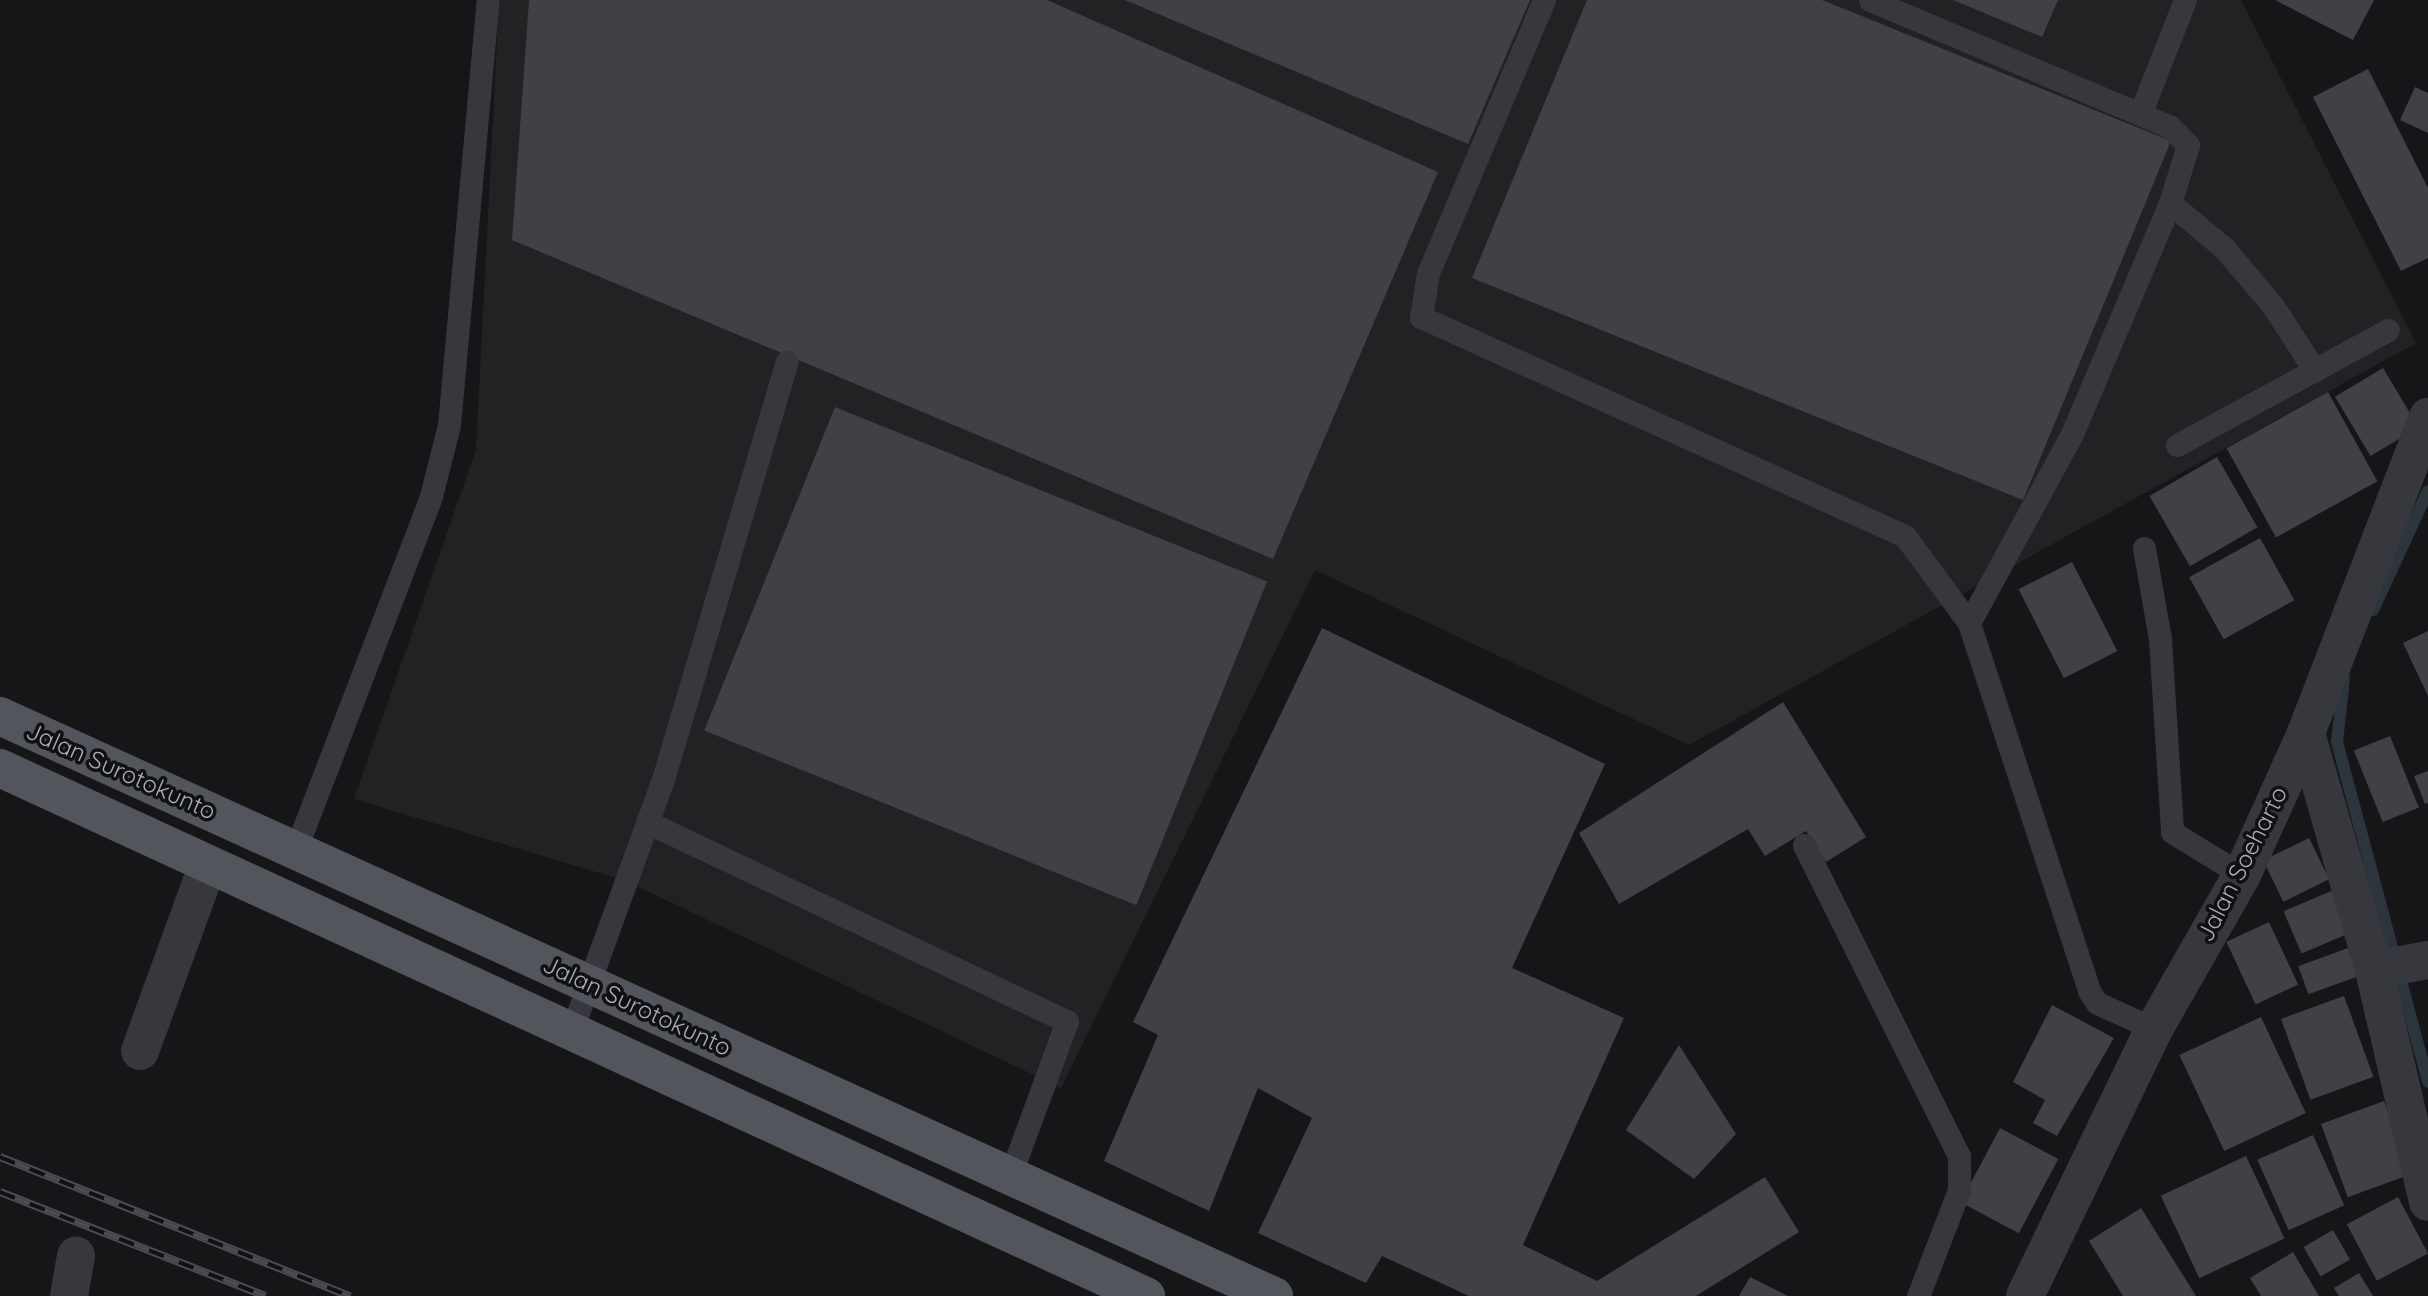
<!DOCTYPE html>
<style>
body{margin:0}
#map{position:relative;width:2428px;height:1296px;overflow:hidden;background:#161618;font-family:Quicksand,sans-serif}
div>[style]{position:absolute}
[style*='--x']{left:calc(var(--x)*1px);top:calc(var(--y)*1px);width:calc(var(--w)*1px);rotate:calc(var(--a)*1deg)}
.built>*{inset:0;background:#222225}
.stream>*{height:12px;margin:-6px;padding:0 6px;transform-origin:6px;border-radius:6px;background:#2c353c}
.building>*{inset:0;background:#404145;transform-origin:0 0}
.service>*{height:23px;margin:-11.5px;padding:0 11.5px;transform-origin:11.5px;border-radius:11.5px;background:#37383d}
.minor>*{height:38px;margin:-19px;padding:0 19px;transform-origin:19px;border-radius:19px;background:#37383d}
.tertiary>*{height:38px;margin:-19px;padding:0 19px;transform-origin:19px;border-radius:19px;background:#37383d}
.primary>*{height:38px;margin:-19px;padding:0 19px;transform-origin:19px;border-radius:19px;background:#53555c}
.rail>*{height:8px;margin-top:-4px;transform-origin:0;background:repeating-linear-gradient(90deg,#111113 0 16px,#4a4c52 0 32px);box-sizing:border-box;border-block:2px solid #4a4c52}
span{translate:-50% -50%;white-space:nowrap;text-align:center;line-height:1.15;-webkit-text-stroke:7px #111113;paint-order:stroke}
.street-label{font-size:24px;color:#a8adb8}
</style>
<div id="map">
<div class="built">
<i style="clip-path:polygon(499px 0,2241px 0,2416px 343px,1689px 745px,1315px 570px,1061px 1088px,626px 881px,354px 799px,476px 450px)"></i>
</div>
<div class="stream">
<i style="--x:2373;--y:610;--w:131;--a:-65.2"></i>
<i style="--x:2344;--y:678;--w:64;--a:96.2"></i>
<i style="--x:2337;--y:742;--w:352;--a:75"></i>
</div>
<div class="building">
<i style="clip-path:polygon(529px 0,1047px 0,1438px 172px,1273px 559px,512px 240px)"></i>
<i style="clip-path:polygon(1125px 0,1530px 0,1468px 144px)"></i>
<i style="clip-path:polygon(1587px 0,1822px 0,2171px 141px,2023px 500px,1472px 278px)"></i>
<i style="clip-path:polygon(1953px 0,2058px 0,2042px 37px)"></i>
<i style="clip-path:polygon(2275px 0,2374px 0,2353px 40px)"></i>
<i style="clip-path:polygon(2368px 69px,2428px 188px,2428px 258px,2401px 271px,2313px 97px)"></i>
<i style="clip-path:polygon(2415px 87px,2428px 93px,2428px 133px,2400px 120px)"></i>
<i style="left:2383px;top:368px;width:69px;height:56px;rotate:59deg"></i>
<i style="left:2328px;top:392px;width:102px;height:116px;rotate:61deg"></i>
<i style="left:835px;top:407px;width:466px;height:349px;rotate:22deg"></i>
<i style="left:2217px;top:457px;width:81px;height:78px;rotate:60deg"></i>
<i style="left:2260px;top:538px;width:71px;height:81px;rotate:61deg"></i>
<i style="left:2072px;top:562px;width:100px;height:60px;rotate:63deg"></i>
<i style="clip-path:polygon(1322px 628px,1605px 764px,1512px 968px,1624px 1018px,1523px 1245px,1597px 1281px,1765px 1177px,1799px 1232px,1696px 1296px,1469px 1296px,1382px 1256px,1366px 1283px,1258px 1233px,1312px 1118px,1258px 1088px,1209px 1211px,1104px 1161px,1158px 1035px,1133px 1022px)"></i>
<i style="clip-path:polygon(2428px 631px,2428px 696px,2403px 643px)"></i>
<i style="clip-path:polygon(1783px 702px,1866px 837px,1826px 862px,1806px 831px,1765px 856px,1748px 829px,1619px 904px,1579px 833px)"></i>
<i style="left:2390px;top:736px;width:77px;height:39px;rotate:68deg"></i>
<i style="clip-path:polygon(2428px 771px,2428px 803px,2425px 804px,2414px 776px)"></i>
<i style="left:2309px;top:838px;width:46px;height:51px;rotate:64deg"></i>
<i style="left:2336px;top:889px;width:46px;height:57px;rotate:67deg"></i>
<i style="left:2269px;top:922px;width:69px;height:47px;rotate:65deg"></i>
<i style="left:2348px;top:948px;width:30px;height:53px;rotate:70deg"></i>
<i style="left:2344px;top:996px;width:86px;height:67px;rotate:70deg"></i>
<i style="clip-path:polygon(2052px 1005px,2114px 1038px,2057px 1136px,2033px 1123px,2045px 1100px,2013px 1082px)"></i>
<i style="left:2261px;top:1017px;width:106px;height:90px;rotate:65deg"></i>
<i style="clip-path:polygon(1679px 1045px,1736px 1134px,1694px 1179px,1626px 1130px)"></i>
<i style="left:2384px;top:1101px;width:78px;height:67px;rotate:70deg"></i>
<i style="left:2000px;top:1128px;width:66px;height:84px;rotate:28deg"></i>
<i style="left:2313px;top:1135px;width:77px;height:61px;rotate:66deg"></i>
<i style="left:2246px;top:1156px;width:91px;height:94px;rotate:65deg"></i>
<i style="left:2398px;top:1197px;width:64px;height:58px;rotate:62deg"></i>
<i style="clip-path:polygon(2141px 1208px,2196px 1296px,2123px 1296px,2089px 1241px)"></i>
<i style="left:2333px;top:1230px;width:34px;height:34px;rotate:60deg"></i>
<i style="clip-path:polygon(2293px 1252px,2319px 1296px,2261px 1296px,2250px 1278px)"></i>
<i style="clip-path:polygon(2359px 1273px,2373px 1296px,2339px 1296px,2334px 1288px)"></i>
<i style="clip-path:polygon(1750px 1277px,1788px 1296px,1739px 1296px)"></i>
</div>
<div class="service">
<i style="--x:1544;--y:0;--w:297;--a:113"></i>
<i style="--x:1428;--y:273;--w:45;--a:99"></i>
<i style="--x:1421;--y:317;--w:531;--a:24.35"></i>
<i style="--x:1905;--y:536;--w:108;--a:53.7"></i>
<i style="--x:1969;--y:623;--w:387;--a:71.9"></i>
<i style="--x:2089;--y:991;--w:14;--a:56"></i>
<i style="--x:2097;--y:1003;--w:63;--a:24.5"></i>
<i style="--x:1870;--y:0;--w:324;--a:22.9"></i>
<i style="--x:2169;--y:126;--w:27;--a:45"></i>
<i style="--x:2188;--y:145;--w:61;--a:107.2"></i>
<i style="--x:2170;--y:203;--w:251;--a:113"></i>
<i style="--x:2072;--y:434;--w:215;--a:118.6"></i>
<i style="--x:2140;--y:114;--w:123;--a:-68.5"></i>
<i style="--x:2170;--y:203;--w:70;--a:39.8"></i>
<i style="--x:2224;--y:248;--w:76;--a:49.8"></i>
<i style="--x:2273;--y:306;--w:77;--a:57.1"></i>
<i style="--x:2177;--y:445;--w:240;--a:-28.6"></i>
<i style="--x:2144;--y:548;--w:92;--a:80"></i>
<i style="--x:2160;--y:639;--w:193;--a:86.4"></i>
<i style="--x:2172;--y:832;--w:82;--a:31.6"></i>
<i style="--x:647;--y:822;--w:465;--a:25.4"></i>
<i style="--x:1067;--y:1021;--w:165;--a:110.2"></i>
<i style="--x:1804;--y:845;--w:347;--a:63.5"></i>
<i style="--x:1959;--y:1156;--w:34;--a:90"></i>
<i style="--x:1959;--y:1190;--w:114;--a:111.1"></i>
<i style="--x:295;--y:851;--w:380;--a:-69"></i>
<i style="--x:431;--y:496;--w:73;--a:-75.8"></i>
<i style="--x:449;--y:425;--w:427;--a:-84.8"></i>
<i style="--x:571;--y:1032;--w:272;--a:-70"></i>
<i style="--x:664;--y:776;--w:432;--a:-73.5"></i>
</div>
<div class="minor">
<i style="--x:2306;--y:733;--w:247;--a:74"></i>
<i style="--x:2374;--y:970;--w:238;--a:76.9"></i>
<i style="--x:2374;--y:970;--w:55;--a:-10.5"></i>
<i style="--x:140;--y:1051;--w:199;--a:-70"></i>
<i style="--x:69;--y:1296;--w:41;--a:-80.1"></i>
</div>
<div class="tertiary">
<i style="--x:2025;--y:1296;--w:297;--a:-64.2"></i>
<i style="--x:2154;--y:1029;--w:177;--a:-60.3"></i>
<i style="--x:2242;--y:875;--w:156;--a:-65.7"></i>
<i style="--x:2306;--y:733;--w:339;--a:-68.9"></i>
</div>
<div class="primary">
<i style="--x:0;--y:716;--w:1400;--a:24.48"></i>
<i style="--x:0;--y:768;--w:1262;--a:24.74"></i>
</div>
<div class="rail">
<i style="--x:0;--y:1157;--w:377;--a:21.7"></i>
<i style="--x:0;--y:1192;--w:285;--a:21.4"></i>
</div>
<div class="street-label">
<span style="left:121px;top:771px;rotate:24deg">Jalan Surotokunto</span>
<span style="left:2242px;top:864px;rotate:-63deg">Jalan Soeharto</span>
<span style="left:637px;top:1006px;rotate:25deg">Jalan Surotokunto</span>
</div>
</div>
